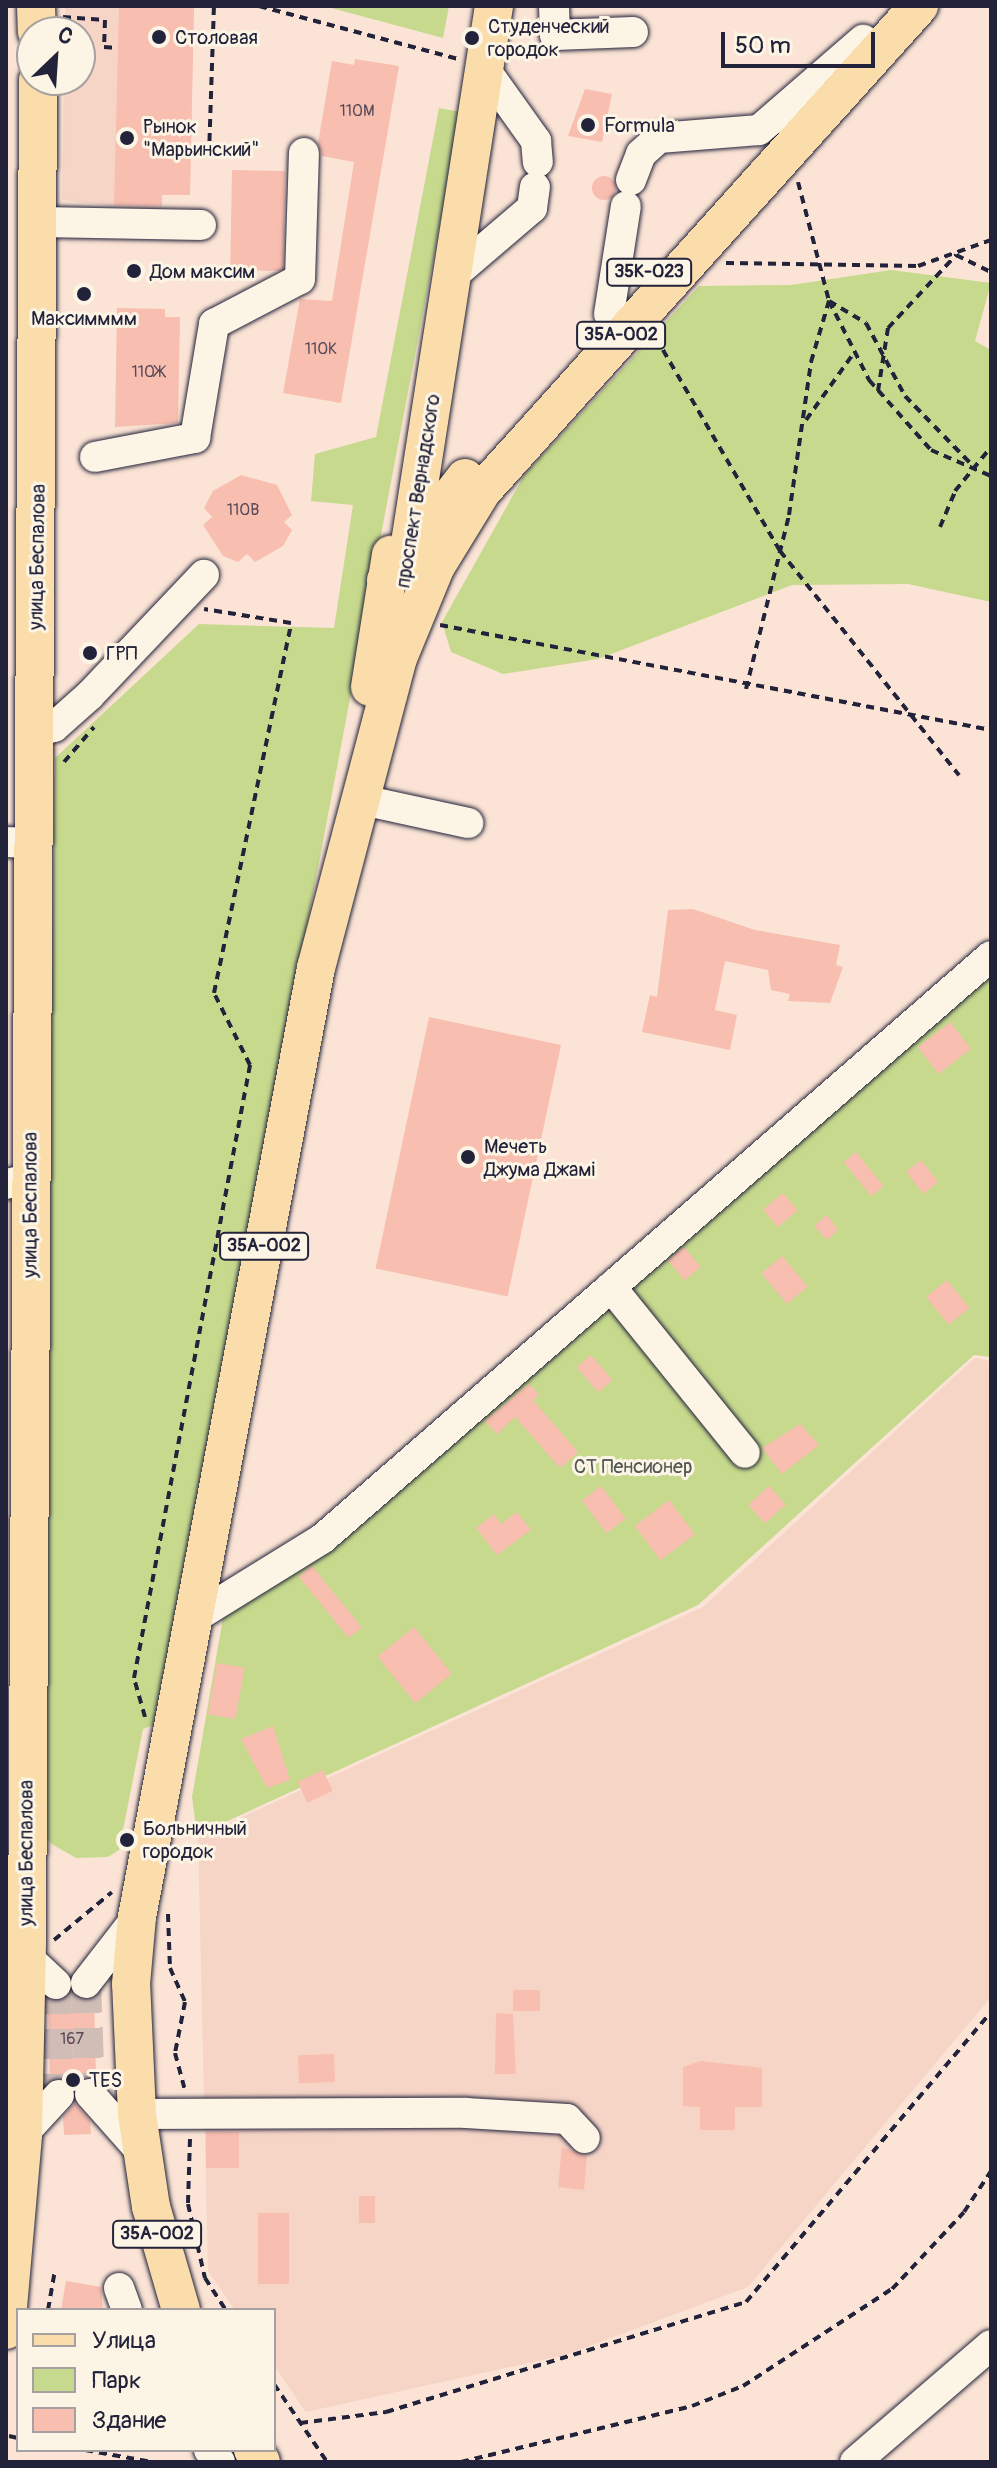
<!DOCTYPE html>
<meta charset="utf-8">
<style>
body{margin:0}
#map{position:relative;width:997px;height:2468px;overflow:hidden;background:#fbe4d5;font-family:Pangolin,sans-serif}
div>[style]{position:absolute}
[style*='--x']{left:calc(var(--x)*1px);top:calc(var(--y)*1px);width:calc(var(--w)*1px);rotate:calc(var(--a)*1deg)}
.built>*{inset:0;background:#f6d5c7}
.green>*{inset:0;background:#c6d98d}
.building>*{inset:0;background:#f8beb0;transform-origin:0 0}
.round{border-radius:50%}
.minor-tunnel>*{height:30px;margin-top:-15px;transform-origin:0;background:repeating-linear-gradient(90deg,#d0bdb6 0 30px,transparent 0 45px)}
.path>*{height:4px;margin-top:-2px;transform-origin:0;background:repeating-linear-gradient(90deg,#22223b 0 8px,transparent 0 14px)}
.roads{filter:drop-shadow(0 0 2px #22223b) drop-shadow(0 0 2px #22223b)}
.minor>*{height:30px;margin:-15px;padding:0 15px;transform-origin:15px;border-radius:15px;background:#fcf5e5}
.major>*{height:38px;margin:-19px;padding:0 19px;transform-origin:19px;border-radius:19px;background:#faddab}
.dots>*{width:22px;height:22px;translate:-50% -50%;box-sizing:border-box;border:4px solid #fcf5e5;border-radius:50%}
span{translate:-50% -50%;white-space:nowrap;text-align:center;line-height:1.15;-webkit-text-stroke:6px #fcf5e5;paint-order:stroke}
.number-label{font-size:16px;color:#584958}
.number-label span{-webkit-text-stroke-width:0}
.shield-label span{padding:2px 6px;background:#fcf5e5;border:2px solid;border-radius:6px;-webkit-text-stroke-width:0}
.shield-label{font-size:18px;color:#22223b;font-weight:700}
.poi-label{font-size:20px;color:#22223b}
.left{translate:0 -50%;text-align:left}
.street-label{font-size:20px;color:#22223b}
.park-label{font-size:20px;color:#535954}
.frame{position:absolute;inset:0;border:8px solid #22223b;pointer-events:none}
.legend{position:absolute;left:16px;top:2308px;width:260px;height:144px;box-sizing:border-box;background:#fcf5e5;border:2px solid #a5a1a1;margin:0;padding:10px 14px;list-style:none;font-size:24px;color:#22223b}
.legend li{display:flex;align-items:center;gap:16px;height:40px}
.legend b{width:40px;border:2px solid #a5a1a1}
.north{position:absolute;left:16px;top:16px;width:80px;height:80px;box-sizing:border-box;background:#fcf5e5;border:2px solid #a5a1a1;border-radius:50%;rotate:25deg;font-size:22px;font-weight:700;line-height:32px;text-align:center;color:#22223b}
.north::after{content:'';display:block;margin:auto;width:28px;height:36px;background:#22223b;clip-path:polygon(50% 0,100% 100%,50% 72%,0 100%)}
.scale{position:absolute;left:721px;top:32px;width:154px;height:36px;box-sizing:border-box;border:4px solid #22223b;border-top:0;padding-left:10px;font-size:24px;line-height:28px;white-space:nowrap;color:#22223b;-webkit-text-stroke:6px #fcf5e5;paint-order:stroke}
</style>
<div id="map">
<div class="built">
<i style="clip-path:polygon(65px 6px,194px 6px,190px 195px,162px 195px,161px 212px,62px 200px,64px 80px,80px 80px,80px 32px,65px 32px)"></i>
<i style="clip-path:polygon(975px 1358px,991px 1361px,991px 1997px,748px 2287px,565px 2355px,306px 2412px,274px 2366px,274px 2310px,235px 2310px,208px 2271px,198px 1837px,703px 1607px)"></i>
</div>
<div class="green">
<i style="clip-path:polygon(324px 6px,449px 6px,443px 38px)"></i>
<i style="clip-path:polygon(439px 108px,461px 112px,156px 1724px,143px 1729px,119px 1850px,108px 1857px,76px 1858px,50px 1843px,42px 1827px,55px 758px,199px 624px,334px 628px,353px 505px,311px 501px,315px 454px,376px 437px)"></i>
<i style="clip-path:polygon(891px 270px,991px 283px,975px 341px,991px 350px,991px 602px,908px 584px,792px 585px,598px 659px,503px 674px,451px 652px,442px 622px,525px 474px,699px 286px,791px 285px)"></i>
<i style="clip-path:polygon(991px 962px,991px 1357px,974px 1355px,698px 1605px,197px 1835px,192px 1797px,224px 1612px)"></i>
</div>
<div class="building">
<i style="clip-path:polygon(119px 6px,194px 6px,190px 195px,162px 195px,162px 206px,114px 205px)"></i>
<i style="clip-path:polygon(355px 59px,399px 66px,341px 403px,283px 393px,300px 299px,332px 301px,354px 162px,322px 156px,318px 143px,332px 61px,354px 65px)"></i>
<i style="clip-path:polygon(585px 89px,612px 94px,602px 142px,568px 136px)"></i>
<i style="left:232px;top:170px;width:53px;height:100px;rotate:1deg"></i>
<i class="round" style="left:592px;top:176px;width:24px;height:24px"></i>
<i style="clip-path:polygon(117px 308px,165px 309px,165px 317px,180px 317px,178px 423px,115px 427px)"></i>
<i style="clip-path:polygon(241px 475px,277px 485px,292px 515px,284px 522px,292px 530px,283px 546px,255px 562px,247px 554px,238px 562px,223px 556px,203px 525px,212px 517px,204px 508px,213px 491px)"></i>
<i style="clip-path:polygon(693px 909px,755px 930px,840px 945px,836px 965px,843px 967px,830px 1003px,788px 1001px,790px 994px,771px 990px,768px 970px,725px 961px,715px 1010px,737px 1015px,730px 1050px,642px 1032px,650px 995px,657px 997px,668px 910px)"></i>
<i style="left:429px;top:1017px;width:135px;height:257px;rotate:12deg"></i>
<i style="left:950px;top:1022px;width:34px;height:41px;rotate:52deg"></i>
<i style="left:856px;top:1152px;width:44px;height:16px;rotate:51deg"></i>
<i style="left:921px;top:1160px;width:28px;height:19px;rotate:52deg"></i>
<i style="left:783px;top:1193px;width:23px;height:26px;rotate:50deg"></i>
<i style="clip-path:polygon(827px 1215px,838px 1230px,827px 1240px,814px 1226px)"></i>
<i style="left:684px;top:1247px;width:26px;height:21px;rotate:50deg"></i>
<i style="left:782px;top:1256px;width:40px;height:27px;rotate:50deg"></i>
<i style="left:947px;top:1280px;width:36px;height:27px;rotate:51deg"></i>
<i style="left:591px;top:1355px;width:33px;height:19px;rotate:49deg"></i>
<i style="clip-path:polygon(529px 1384px,539px 1395px,533px 1400px,578px 1452px,560px 1468px,515px 1417px,497px 1434px,485px 1421px)"></i>
<i style="clip-path:polygon(800px 1424px,819px 1445px,782px 1474px,762px 1448px)"></i>
<i style="left:601px;top:1486px;width:41px;height:24px;rotate:53deg"></i>
<i style="left:769px;top:1486px;width:25px;height:28px;rotate:48deg"></i>
<i style="left:669px;top:1500px;width:43px;height:43px;rotate:53deg"></i>
<i style="clip-path:polygon(517px 1512px,531px 1530px,497px 1555px,476px 1528px,494px 1514px,501px 1524px)"></i>
<i style="left:312px;top:1566px;width:79px;height:17px;rotate:51deg"></i>
<i style="left:414px;top:1627px;width:60px;height:47px;rotate:51deg"></i>
<i style="left:217px;top:1663px;width:28px;height:52px;rotate:10deg"></i>
<i style="clip-path:polygon(273px 1726px,290px 1780px,267px 1788px,241px 1739px)"></i>
<i style="left:323px;top:1770px;width:23px;height:28px;rotate:65deg"></i>
<i style="left:513px;top:1990px;width:27px;height:21px"></i>
<i style="clip-path:polygon(71px 1993px,94px 1999px,96px 2077px,74px 2086px,50px 2080px,48px 1999px)"></i>
<i style="clip-path:polygon(496px 2013px,513px 2014px,516px 2074px,495px 2074px)"></i>
<i style="left:334px;top:2054px;width:28px;height:36px;rotate:88deg"></i>
<i style="clip-path:polygon(701px 2061px,762px 2068px,762px 2107px,735px 2107px,735px 2130px,700px 2130px,700px 2107px,683px 2106px,683px 2067px)"></i>
<i style="clip-path:polygon(75px 2103px,90px 2121px,91px 2134px,64px 2135px,63px 2117px)"></i>
<i style="left:206px;top:2132px;width:33px;height:36px"></i>
<i style="clip-path:polygon(562px 2147px,587px 2156px,584px 2190px,558px 2187px)"></i>
<i style="left:359px;top:2196px;width:16px;height:27px"></i>
<i style="left:258px;top:2213px;width:31px;height:71px"></i>
<i style="clip-path:polygon(66px 2281px,101px 2287px,103px 2310px,61px 2310px)"></i>
</div>
<div class="minor-tunnel">
<i style="--x:86;--y:1983;--w:111;--a:87.9"></i>
<i style="--x:56;--y:1984;--w:111;--a:88.5"></i>
</div>
<div class="path">
<i style="--x:259;--y:6;--w:206;--a:14.9"></i>
<i style="--x:63;--y:17;--w:42;--a:4.1"></i>
<i style="--x:105;--y:20;--w:27;--a:92"></i>
<i style="--x:104;--y:47;--w:14;--a:4"></i>
<i style="--x:209;--y:155;--w:149;--a:-88.1"></i>
<i style="--x:798;--y:182;--w:123;--a:75.4"></i>
<i style="--x:829;--y:301;--w:89;--a:63.1"></i>
<i style="--x:869;--y:380;--w:94;--a:48.5"></i>
<i style="--x:931;--y:450;--w:65;--a:23.4"></i>
<i style="--x:726;--y:263;--w:192;--a:0.9"></i>
<i style="--x:918;--y:266;--w:77;--a:-19.6"></i>
<i style="--x:656;--y:338;--w:246;--a:59.8"></i>
<i style="--x:780;--y:551;--w:287;--a:51.4"></i>
<i style="--x:878;--y:391;--w:64;--a:-81"></i>
<i style="--x:888;--y:328;--w:100;--a:-47"></i>
<i style="--x:956;--y:255;--w:39;--a:26"></i>
<i style="--x:806;--y:420;--w:81;--a:-54.5"></i>
<i style="--x:940;--y:527;--w:39;--a:-67"></i>
<i style="--x:955;--y:491;--w:57;--a:-50.7"></i>
<i style="--x:440;--y:625;--w:561;--a:10.79"></i>
<i style="--x:746;--y:689;--w:179;--a:-76.1"></i>
<i style="--x:789;--y:515;--w:155;--a:-81.8"></i>
<i style="--x:811;--y:362;--w:64;--a:-73.6"></i>
<i style="--x:829;--y:301;--w:43;--a:30.7"></i>
<i style="--x:866;--y:323;--w:83;--a:61.9"></i>
<i style="--x:905;--y:396;--w:98;--a:45.8"></i>
<i style="--x:64;--y:762;--w:46;--a:-49.4"></i>
<i style="--x:145;--y:1717;--w:41;--a:-105.8"></i>
<i style="--x:134;--y:1678;--w:624;--a:-79.28"></i>
<i style="--x:250;--y:1065;--w:80;--a:-116.6"></i>
<i style="--x:214;--y:993;--w:378;--a:-78.2"></i>
<i style="--x:291;--y:623;--w:88;--a:-170.9"></i>
<i style="--x:168;--y:1914;--w:54;--a:87.9"></i>
<i style="--x:170;--y:1968;--w:37;--a:66"></i>
<i style="--x:185;--y:2002;--w:52;--a:101.1"></i>
<i style="--x:175;--y:2053;--w:39;--a:75"></i>
<i style="--x:54;--y:1940;--w:75;--a:-39.6"></i>
<i style="--x:190;--y:2139;--w:65;--a:91.8"></i>
<i style="--x:188;--y:2204;--w:76;--a:77.1"></i>
<i style="--x:205;--y:2278;--w:38;--a:57"></i>
<i style="--x:48;--y:2310;--w:41;--a:-80.1"></i>
<i style="--x:274;--y:2384;--w:94;--a:55.8"></i>
<i style="--x:300;--y:2423;--w:87;--a:-7.3"></i>
<i style="--x:386;--y:2412;--w:376;--a:-17"></i>
<i style="--x:746;--y:2302;--w:380;--a:-49.8"></i>
<i style="--x:9;--y:2436;--w:9;--a:13"></i>
<i style="--x:85;--y:2450;--w:68;--a:10.2"></i>
<i style="--x:461;--y:2462;--w:238;--a:-13.6"></i>
<i style="--x:692;--y:2406;--w:55;--a:-21.4"></i>
<i style="--x:743;--y:2386;--w:178;--a:-33.1"></i>
<i style="--x:892;--y:2289;--w:105;--a:-46.9"></i>
<i style="--x:964;--y:2212;--w:49;--a:-56.6"></i>
</div>
<div class="roads">
<div class="minor">
<i style="--x:554;--y:6;--w:29;--a:88"></i>
<i style="--x:555;--y:35;--w:78;--a:-2.2"></i>
<i style="--x:484;--y:68;--w:90;--a:54.5"></i>
<i style="--x:536;--y:141;--w:21;--a:85"></i>
<i style="--x:631;--y:180;--w:28;--a:-69"></i>
<i style="--x:641;--y:154;--w:24;--a:-42"></i>
<i style="--x:659;--y:138;--w:100;--a:-4.6"></i>
<i style="--x:759;--y:130;--w:138;--a:-40.9"></i>
<i style="--x:42;--y:222;--w:159;--a:1.1"></i>
<i style="--x:450;--y:278;--w:108;--a:-40.5"></i>
<i style="--x:532;--y:208;--w:21;--a:-82"></i>
<i style="--x:609;--y:314;--w:109;--a:-81.1"></i>
<i style="--x:95;--y:457;--w:102;--a:-10.8"></i>
<i style="--x:195;--y:438;--w:116;--a:-80.5"></i>
<i style="--x:214;--y:324;--w:97;--a:-27.6"></i>
<i style="--x:300;--y:279;--w:126;--a:-88.2"></i>
<i style="--x:35;--y:732;--w:20;--a:-15"></i>
<i style="--x:54;--y:727;--w:47;--a:-41.5"></i>
<i style="--x:89;--y:696;--w:167;--a:-46.5"></i>
<i style="--x:358;--y:799;--w:113;--a:12.3"></i>
<i style="--x:6;--y:842;--w:27;--a:2"></i>
<i style="--x:6;--y:1184;--w:25;--a:-12"></i>
<i style="--x:611;--y:1287;--w:213;--a:51.1"></i>
<i style="--x:194;--y:1618;--w:150;--a:-31.7"></i>
<i style="--x:322;--y:1539;--w:887;--a:-41.07"></i>
<i style="--x:26;--y:1956;--w:41;--a:43"></i>
<i style="--x:86;--y:1983;--w:83;--a:-52.3"></i>
<i style="--x:90;--y:2094;--w:81;--a:48.5"></i>
<i style="--x:137;--y:2114;--w:329;--a:-0.2"></i>
<i style="--x:466;--y:2113;--w:101;--a:3.4"></i>
<i style="--x:567;--y:2119;--w:26;--a:47"></i>
<i style="--x:23;--y:2134;--w:53;--a:-47.3"></i>
<i style="--x:119;--y:2288;--w:23;--a:70"></i>
<i style="--x:209;--y:2450;--w:16;--a:47"></i>
<i style="--x:855;--y:2462;--w:179;--a:-40.7"></i>
</div>
<div class="major">
<i style="--x:36;--y:6;--w:26;--a:88"></i>
<i style="--x:410;--y:543;--w:544;--a:-81.11"></i>
<i style="--x:386;--y:580;--w:129;--a:-52.2"></i>
<i style="--x:370;--y:687;--w:134;--a:-81"></i>
<i style="--x:181;--y:2310;--w:107;--a:-106.2"></i>
<i style="--x:151;--y:2207;--w:94;--a:-98.6"></i>
<i style="--x:137;--y:2114;--w:130;--a:-92.6"></i>
<i style="--x:131;--y:1984;--w:67;--a:-84.9"></i>
<i style="--x:137;--y:1917;--w:966;--a:-79.32"></i>
<i style="--x:316;--y:968;--w:321;--a:-75.2"></i>
<i style="--x:398;--y:658;--w:100;--a:-67.6"></i>
<i style="--x:436;--y:566;--w:88;--a:-58.5"></i>
<i style="--x:482;--y:491;--w:653;--a:-47.98"></i>
<i style="--x:6;--y:2330;--w:197;--a:-85"></i>
<i style="--x:23;--y:2134;--w:191;--a:-88.8"></i>
<i style="--x:27;--y:1943;--w:1863;--a:-89.66"></i>
<i style="--x:253;--y:2450;--w:14;--a:56"></i>
</div>
</div>
<div class="dots">
<i style="left:159px;top:37px;background:#22223b"></i>
<i style="left:472px;top:38px;background:#22223b"></i>
<i style="left:588px;top:125px;background:#22223b"></i>
<i style="left:127px;top:138px;background:#22223b"></i>
<i style="left:134px;top:271px;background:#22223b"></i>
<i style="left:84px;top:294px;background:#22223b"></i>
<i style="left:90px;top:653px;background:#22223b"></i>
<i style="left:468px;top:1157px;background:#22223b"></i>
<i style="left:127px;top:1840px;background:#22223b"></i>
<i style="left:73px;top:2080px;background:#22223b"></i>
</div>
<div class="number-label">
<span style="left:357px;top:111px">110М</span>
<span style="left:321px;top:349px">110К</span>
<span style="left:148px;top:372px">110Ж</span>
<span style="left:243px;top:510px">110В</span>
<span style="left:72px;top:2039px">167</span>
</div>
<div class="shield-label">
<span style="left:649px;top:272px">35К-023</span>
<span style="left:621px;top:335px">35А-002</span>
<span style="left:264px;top:1246px">35А-002</span>
<span style="left:157px;top:2234px">35А-002</span>
</div>
<div class="poi-label">
<span class="left" style="left:488px;top:38px">Студенческий<br>городок</span>
<span class="left" style="left:175px;top:37px">Столовая</span>
<span class="left" style="left:604px;top:125px">Formula</span>
<span class="left" style="left:143px;top:138px">Рынок<br>"Марьинский"</span>
<span class="left" style="left:150px;top:271px">Дом максим</span>
<span style="left:84px;top:318px">Максимммм</span>
<span class="left" style="left:106px;top:653px">ГРП</span>
<span class="left" style="left:484px;top:1158px">Мечеть<br>Джума Джамі</span>
<span class="left" style="left:143px;top:1840px">Больничный<br>городок</span>
<span class="left" style="left:89px;top:2080px">TES</span>
</div>
<div class="street-label">
<span style="left:418px;top:491px;rotate:-81deg">проспект Вернадского</span>
<span style="left:37px;top:557px;rotate:-89deg">улица Беспалова</span>
<span style="left:30px;top:1205px;rotate:-90deg">улица Беспалова</span>
<span style="left:26px;top:1853px;rotate:-90deg">улица Беспалова</span>
</div>
<div class="park-label">
<span style="left:633px;top:1466px">СТ Пенсионер</span>
</div>
<div class="frame"></div>
<ul class="legend">
<li><b style="height:10px;background:#faddab"></b>Улица</li>
<li><b style="height:22px;background:#c6d98d"></b>Парк</li>
<li><b style="height:22px;background:#f8beb0"></b>Здание</li>
</ul>
<div class="north">С</div>
<div class="scale">50 m</div>
</div>
